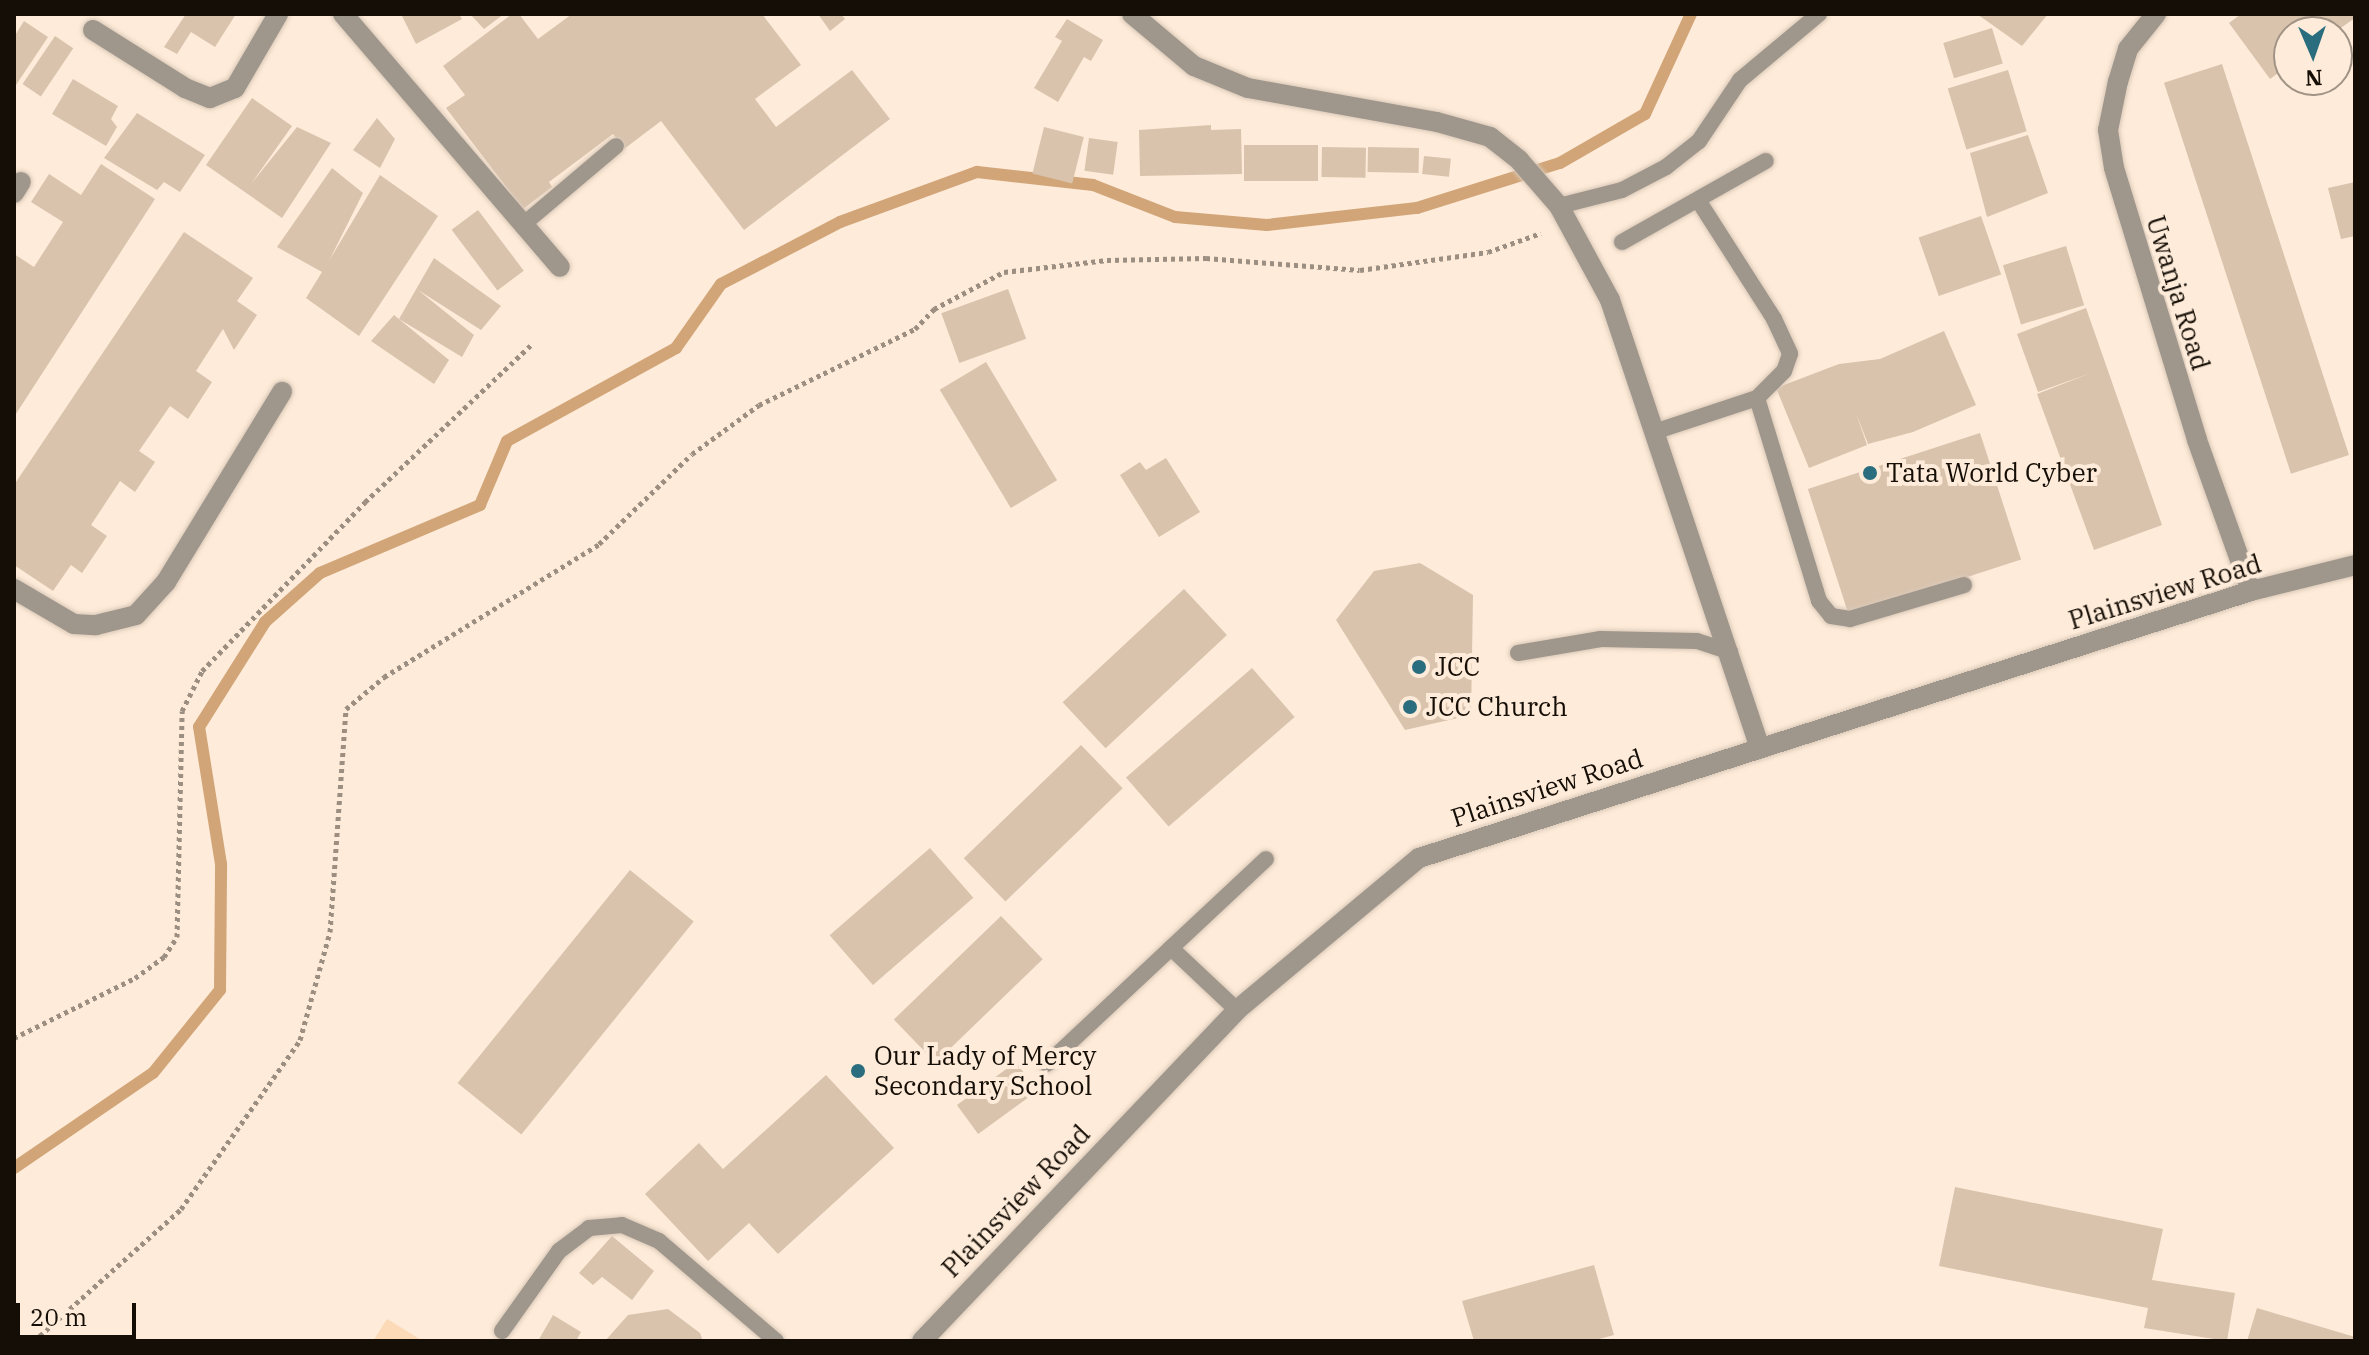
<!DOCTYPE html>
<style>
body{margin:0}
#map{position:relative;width:2369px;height:1355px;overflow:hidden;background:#feebd9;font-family:"IBM Plex Serif",serif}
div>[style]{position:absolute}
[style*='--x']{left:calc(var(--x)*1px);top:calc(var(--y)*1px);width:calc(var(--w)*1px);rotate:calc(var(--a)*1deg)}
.green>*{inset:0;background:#fcd9b7}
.stream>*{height:12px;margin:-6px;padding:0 6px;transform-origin:6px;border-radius:6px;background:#d1a578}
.building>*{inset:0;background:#d9c3ad;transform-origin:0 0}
.path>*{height:5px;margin-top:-2.5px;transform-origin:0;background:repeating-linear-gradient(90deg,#9c8e80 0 4px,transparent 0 8px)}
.roads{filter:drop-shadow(0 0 2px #d9c8b7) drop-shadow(0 0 2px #d9c8b7)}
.service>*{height:16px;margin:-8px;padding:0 8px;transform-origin:8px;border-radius:8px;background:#9f968c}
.minor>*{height:20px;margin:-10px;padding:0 10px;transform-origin:10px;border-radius:10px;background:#9f968c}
.dots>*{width:22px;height:22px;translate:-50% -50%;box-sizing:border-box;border:4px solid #feebd9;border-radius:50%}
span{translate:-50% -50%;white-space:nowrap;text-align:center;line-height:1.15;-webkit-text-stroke:8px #feebd9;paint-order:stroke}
.street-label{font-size:26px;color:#150e06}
.poi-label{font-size:26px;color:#150e06}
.left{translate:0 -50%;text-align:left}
.frame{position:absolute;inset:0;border:16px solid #150e06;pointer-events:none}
.north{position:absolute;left:2273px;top:16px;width:80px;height:80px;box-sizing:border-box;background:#feebd9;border:2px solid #a19385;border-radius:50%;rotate:178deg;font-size:22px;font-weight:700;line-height:32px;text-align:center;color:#150e06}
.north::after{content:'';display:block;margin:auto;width:28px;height:36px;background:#296d7e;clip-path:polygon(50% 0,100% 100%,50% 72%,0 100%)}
.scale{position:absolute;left:16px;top:1303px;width:120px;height:36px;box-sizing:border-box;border:4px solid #150e06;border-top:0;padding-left:10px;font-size:24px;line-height:28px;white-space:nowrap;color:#150e06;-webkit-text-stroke:6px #feebd9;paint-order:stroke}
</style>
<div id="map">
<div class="green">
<i style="clip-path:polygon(387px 1319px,423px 1341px,373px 1341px)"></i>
</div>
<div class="stream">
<i style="--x:14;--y:1168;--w:168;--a:-34.4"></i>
<i style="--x:153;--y:1073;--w:107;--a:-51.1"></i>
<i style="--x:220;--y:990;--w:126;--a:-89.5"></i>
<i style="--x:221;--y:864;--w:139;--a:-99.1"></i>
<i style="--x:199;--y:727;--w:124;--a:-57.8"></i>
<i style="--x:265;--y:622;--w:74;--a:-41.7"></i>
<i style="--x:320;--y:573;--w:174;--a:-23"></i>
<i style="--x:480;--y:505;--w:69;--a:-67.1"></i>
<i style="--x:507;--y:441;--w:193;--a:-28.8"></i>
<i style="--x:676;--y:348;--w:78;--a:-54.9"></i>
<i style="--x:721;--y:284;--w:134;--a:-27.5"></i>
<i style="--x:840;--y:222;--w:146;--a:-20.1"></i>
<i style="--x:977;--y:172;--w:117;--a:6.4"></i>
<i style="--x:1093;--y:185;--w:88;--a:21.3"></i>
<i style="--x:1175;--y:217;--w:92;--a:5"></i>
<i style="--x:1267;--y:225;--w:151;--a:-6.5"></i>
<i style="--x:1417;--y:208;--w:150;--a:-17.5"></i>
<i style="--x:1560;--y:163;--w:98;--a:-30"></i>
<i style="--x:1645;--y:114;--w:110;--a:-65.3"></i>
</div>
<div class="building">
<i style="clip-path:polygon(186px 14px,236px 14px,215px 47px,191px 32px,177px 54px,164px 47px)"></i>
<i style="clip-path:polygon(401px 14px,459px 14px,462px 19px,416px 44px)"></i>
<i style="clip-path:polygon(470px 14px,504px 14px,484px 29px)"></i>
<i style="clip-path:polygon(512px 14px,519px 14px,538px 39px,572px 14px,762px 14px,801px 65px,755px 99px,776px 127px,852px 70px,890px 119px,744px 230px,661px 121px,624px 149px,613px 134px,549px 182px,552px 187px,523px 209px,446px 108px,465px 95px,443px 66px)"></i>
<i style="clip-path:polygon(818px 14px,841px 14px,845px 19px,830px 31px)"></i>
<i style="clip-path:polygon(1977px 14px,2048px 14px,2022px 46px)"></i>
<i style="clip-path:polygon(2241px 14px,2355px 14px,2355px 18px,2335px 32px,2289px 32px,2289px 65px,2270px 79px,2229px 23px)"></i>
<i style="clip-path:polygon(1067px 19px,1103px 40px,1091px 61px,1084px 57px,1058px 102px,1034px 88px,1062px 41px,1055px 37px)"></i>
<i style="clip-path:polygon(24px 21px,48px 37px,14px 88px,14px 37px)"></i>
<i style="left:1992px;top:28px;width:37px;height:51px;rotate:73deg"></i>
<i style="left:55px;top:36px;width:22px;height:58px;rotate:34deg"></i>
<i style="left:2222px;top:64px;width:411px;height:61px;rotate:72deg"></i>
<i style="left:2008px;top:70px;width:64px;height:63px;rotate:73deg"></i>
<i style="clip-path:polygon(73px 79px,118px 106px,111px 119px,117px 127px,106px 146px,52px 114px)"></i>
<i style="clip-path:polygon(252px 98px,292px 126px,251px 184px,297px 127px,331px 143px,282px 218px,206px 165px)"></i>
<i style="clip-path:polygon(137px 113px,205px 155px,180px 192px,164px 182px,157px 190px,104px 158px)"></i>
<i style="clip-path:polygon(377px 118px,395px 139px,380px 168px,353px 150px)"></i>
<i style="clip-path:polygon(1211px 125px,1211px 130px,1241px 129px,1242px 174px,1140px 176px,1139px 130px)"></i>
<i style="left:1044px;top:127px;width:41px;height:48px;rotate:14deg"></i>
<i style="clip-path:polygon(2028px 135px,2048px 193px,1987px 217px,1970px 153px)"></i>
<i style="left:1089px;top:138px;width:29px;height:33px;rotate:8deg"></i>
<i style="left:1244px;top:145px;width:74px;height:36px"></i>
<i style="left:1322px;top:147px;width:44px;height:30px;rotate:1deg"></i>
<i style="left:1368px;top:147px;width:51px;height:25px;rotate:1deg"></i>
<i style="left:1424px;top:156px;width:27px;height:18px;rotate:6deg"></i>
<i style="clip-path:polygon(101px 164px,155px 199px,14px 417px,14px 254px,34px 267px,63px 222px,31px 202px,49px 174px,81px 195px)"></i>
<i style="clip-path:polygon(332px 168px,363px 193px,329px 261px,380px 175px,438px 216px,359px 336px,306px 298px,322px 272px,277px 247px)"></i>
<i style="clip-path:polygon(2355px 182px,2355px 236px,2341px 239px,2328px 188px)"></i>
<i style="left:478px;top:210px;width:76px;height:33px;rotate:53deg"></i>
<i style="left:1981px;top:216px;width:62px;height:66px;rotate:71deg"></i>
<i style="clip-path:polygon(184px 232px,253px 278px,237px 301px,257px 315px,234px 350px,223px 329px,196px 371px,212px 382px,188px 419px,170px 406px,139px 451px,155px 462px,135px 492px,120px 481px,91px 525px,107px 536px,82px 573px,71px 565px,53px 591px,14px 565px,14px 485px)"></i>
<i style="left:2066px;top:246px;width:62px;height:66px;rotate:73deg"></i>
<i style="clip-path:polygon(434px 258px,501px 306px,481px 330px,418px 290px,474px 335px,462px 357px,399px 319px)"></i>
<i style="left:1008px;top:289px;width:53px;height:71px;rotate:70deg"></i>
<i style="clip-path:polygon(2086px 308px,2162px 525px,2094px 550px,2037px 394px,2091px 373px,2038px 392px,2017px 334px)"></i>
<i style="clip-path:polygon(394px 315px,449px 360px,434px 384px,371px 341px)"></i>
<i style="clip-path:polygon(1944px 331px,1976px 405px,1913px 432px,1868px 444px,1856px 413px,1867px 445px,1809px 468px,1776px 388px,1839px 364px,1880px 359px)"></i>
<i style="left:986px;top:362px;width:138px;height:54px;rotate:59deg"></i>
<i style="left:1980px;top:433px;width:133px;height:181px;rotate:72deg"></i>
<i style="clip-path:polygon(1166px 458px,1200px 512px,1159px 537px,1120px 475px,1140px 462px,1146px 470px)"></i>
<i style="clip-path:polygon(1420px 563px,1473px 595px,1471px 715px,1405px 730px,1336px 620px,1374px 571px)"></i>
<i style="left:1184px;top:589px;width:63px;height:166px;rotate:47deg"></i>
<i style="left:1252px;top:668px;width:65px;height:167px;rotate:49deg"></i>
<i style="left:1081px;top:745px;width:60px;height:163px;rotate:46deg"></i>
<i style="left:930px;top:848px;width:66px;height:133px;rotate:49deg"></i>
<i style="left:630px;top:870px;width:82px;height:274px;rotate:39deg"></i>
<i style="left:1001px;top:916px;width:60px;height:149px;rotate:46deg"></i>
<i style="left:1016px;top:1062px;width:36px;height:73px;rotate:54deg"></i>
<i style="clip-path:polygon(826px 1075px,894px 1148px,778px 1254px,749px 1223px,708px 1261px,645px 1194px,699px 1143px,723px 1169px)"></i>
<i style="clip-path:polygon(1955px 1187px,2163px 1229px,2152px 1280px,2235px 1293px,2227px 1341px,2144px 1328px,2148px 1308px,1939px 1266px)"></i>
<i style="clip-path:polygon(612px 1236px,654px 1271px,632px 1300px,602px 1277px,593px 1285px,579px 1273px)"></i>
<i style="clip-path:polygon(1594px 1265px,1614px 1335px,1592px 1341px,1474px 1341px,1462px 1301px)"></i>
<i style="clip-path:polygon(2257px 1308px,2355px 1337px,2355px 1341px,2247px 1341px)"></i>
<i style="clip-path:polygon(668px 1309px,700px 1333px,703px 1341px,605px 1341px,628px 1315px)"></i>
<i style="clip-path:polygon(553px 1315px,581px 1332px,576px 1341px,538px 1341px)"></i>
</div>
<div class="path">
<i style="--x:14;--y:1038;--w:135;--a:-26.4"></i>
<i style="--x:135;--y:978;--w:36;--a:-36"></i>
<i style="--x:164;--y:957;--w:24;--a:-57"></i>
<i style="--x:177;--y:937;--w:226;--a:-88.7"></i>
<i style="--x:182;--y:711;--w:45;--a:-63.4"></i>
<i style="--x:202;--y:671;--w:235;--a:-46"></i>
<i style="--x:365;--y:502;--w:231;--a:-43.4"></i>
<i style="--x:34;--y:1341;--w:198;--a:-41.9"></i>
<i style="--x:181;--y:1209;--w:207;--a:-54.8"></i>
<i style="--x:300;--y:1040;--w:112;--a:-74.5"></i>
<i style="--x:330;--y:932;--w:224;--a:-85.9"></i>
<i style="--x:346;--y:709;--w:50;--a:-40.1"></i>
<i style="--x:384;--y:677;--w:253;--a:-31.7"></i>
<i style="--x:599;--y:544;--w:129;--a:-44.1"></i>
<i style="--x:692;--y:454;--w:83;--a:-36.2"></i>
<i style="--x:759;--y:405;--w:174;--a:-26"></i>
<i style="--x:915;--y:329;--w:28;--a:-46"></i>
<i style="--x:934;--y:309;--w:79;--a:-27.9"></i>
<i style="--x:1004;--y:272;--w:104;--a:-6.6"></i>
<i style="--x:1107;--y:260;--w:99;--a:-1.2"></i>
<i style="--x:1206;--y:258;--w:154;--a:4.5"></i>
<i style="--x:1360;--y:270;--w:129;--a:-8"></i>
<i style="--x:1488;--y:252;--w:56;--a:-19.7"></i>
</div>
<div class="roads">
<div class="service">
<i style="--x:1698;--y:200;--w:141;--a:57.4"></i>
<i style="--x:1774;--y:319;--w:38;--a:65"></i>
<i style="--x:1790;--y:354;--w:18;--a:109"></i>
<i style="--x:1784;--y:371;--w:38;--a:135"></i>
<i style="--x:1559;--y:206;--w:65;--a:-14.3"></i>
<i style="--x:1622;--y:190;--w:50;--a:-27.6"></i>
<i style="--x:1666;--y:167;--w:42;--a:-38.2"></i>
<i style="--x:1699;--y:141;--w:73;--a:-56.1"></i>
<i style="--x:1740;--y:80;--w:103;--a:-39.9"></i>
<i style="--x:525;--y:223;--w:119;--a:-40.2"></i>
<i style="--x:1622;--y:242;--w:165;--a:-29.4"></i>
<i style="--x:1657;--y:431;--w:105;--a:-18.3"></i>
<i style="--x:1757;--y:398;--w:212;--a:73"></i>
<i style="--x:1819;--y:601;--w:19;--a:51"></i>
<i style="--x:1831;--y:616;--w:19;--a:9"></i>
<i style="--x:1850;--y:619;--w:119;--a:-16.6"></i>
<i style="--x:1518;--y:653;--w:84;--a:-9.6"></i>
<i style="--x:1601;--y:639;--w:96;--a:1.2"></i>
<i style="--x:1697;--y:641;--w:35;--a:18"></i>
<i style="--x:1171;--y:948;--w:130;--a:-43.1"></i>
<i style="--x:1047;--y:1064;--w:170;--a:-43.1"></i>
<i style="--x:1171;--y:948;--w:91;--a:43.2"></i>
<i style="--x:502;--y:1331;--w:98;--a:-54.5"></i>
<i style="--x:559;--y:1251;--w:38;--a:-37"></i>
<i style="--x:589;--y:1228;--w:33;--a:-5"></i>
<i style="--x:622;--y:1225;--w:40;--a:23.4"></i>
<i style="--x:659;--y:1241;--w:154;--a:40.5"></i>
</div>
<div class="minor">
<i style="--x:343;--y:14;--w:333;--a:49.4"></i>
<i style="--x:1132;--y:14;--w:81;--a:40"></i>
<i style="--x:1194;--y:66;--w:58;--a:22.2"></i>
<i style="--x:1248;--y:88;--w:192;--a:10.2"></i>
<i style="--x:1437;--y:122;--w:55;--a:15.8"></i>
<i style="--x:1490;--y:137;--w:37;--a:38"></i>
<i style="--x:1519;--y:160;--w:61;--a:49"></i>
<i style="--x:1559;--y:206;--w:107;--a:61.5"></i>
<i style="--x:1610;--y:300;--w:472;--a:71.5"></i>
<i style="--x:2156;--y:14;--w:45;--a:128.7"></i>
<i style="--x:2128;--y:49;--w:34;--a:107"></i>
<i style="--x:2118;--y:81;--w:50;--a:101.5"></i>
<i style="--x:2108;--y:130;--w:38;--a:81"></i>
<i style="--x:2114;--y:168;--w:284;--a:73"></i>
<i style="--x:2197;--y:440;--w:160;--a:70.3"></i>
<i style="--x:93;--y:30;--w:109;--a:32.2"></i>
<i style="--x:185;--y:88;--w:27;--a:22"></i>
<i style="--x:210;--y:98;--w:27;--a:-22"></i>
<i style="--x:235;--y:88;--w:86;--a:-59.8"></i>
<i style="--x:14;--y:193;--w:13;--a:-58"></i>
<i style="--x:14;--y:589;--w:69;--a:30.3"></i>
<i style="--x:74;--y:624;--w:22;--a:3"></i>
<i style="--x:96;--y:625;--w:41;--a:-14"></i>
<i style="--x:136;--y:615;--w:45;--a:-47.7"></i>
<i style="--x:166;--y:582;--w:223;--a:-58.6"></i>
<i style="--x:922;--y:1341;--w:457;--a:-46.4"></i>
<i style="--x:1237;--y:1010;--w:237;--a:-39.9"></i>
<i style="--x:1419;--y:858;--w:874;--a:-17.79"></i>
<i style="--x:2251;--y:591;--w:107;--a:-14"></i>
</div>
</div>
<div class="dots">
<i style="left:1870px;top:473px;background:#296d7e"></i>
<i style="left:1419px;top:667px;background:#296d7e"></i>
<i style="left:1410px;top:707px;background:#296d7e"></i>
<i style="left:858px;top:1071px;background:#296d7e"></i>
</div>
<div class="street-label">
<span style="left:2178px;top:293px;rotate:73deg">Uwanja Road</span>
<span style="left:2165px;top:592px;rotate:-17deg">Plainsview Road</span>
<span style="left:1547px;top:788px;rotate:-18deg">Plainsview Road</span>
<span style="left:1016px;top:1201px;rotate:-46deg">Plainsview Road</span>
</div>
<div class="poi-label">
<span class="left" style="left:1886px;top:473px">Tata World Cyber</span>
<span class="left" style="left:1435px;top:667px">JCC</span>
<span class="left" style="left:1426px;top:707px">JCC Church</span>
<span class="left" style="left:874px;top:1071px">Our Lady of Mercy<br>Secondary School</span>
</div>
<div class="frame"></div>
<div class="north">N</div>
<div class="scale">20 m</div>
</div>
